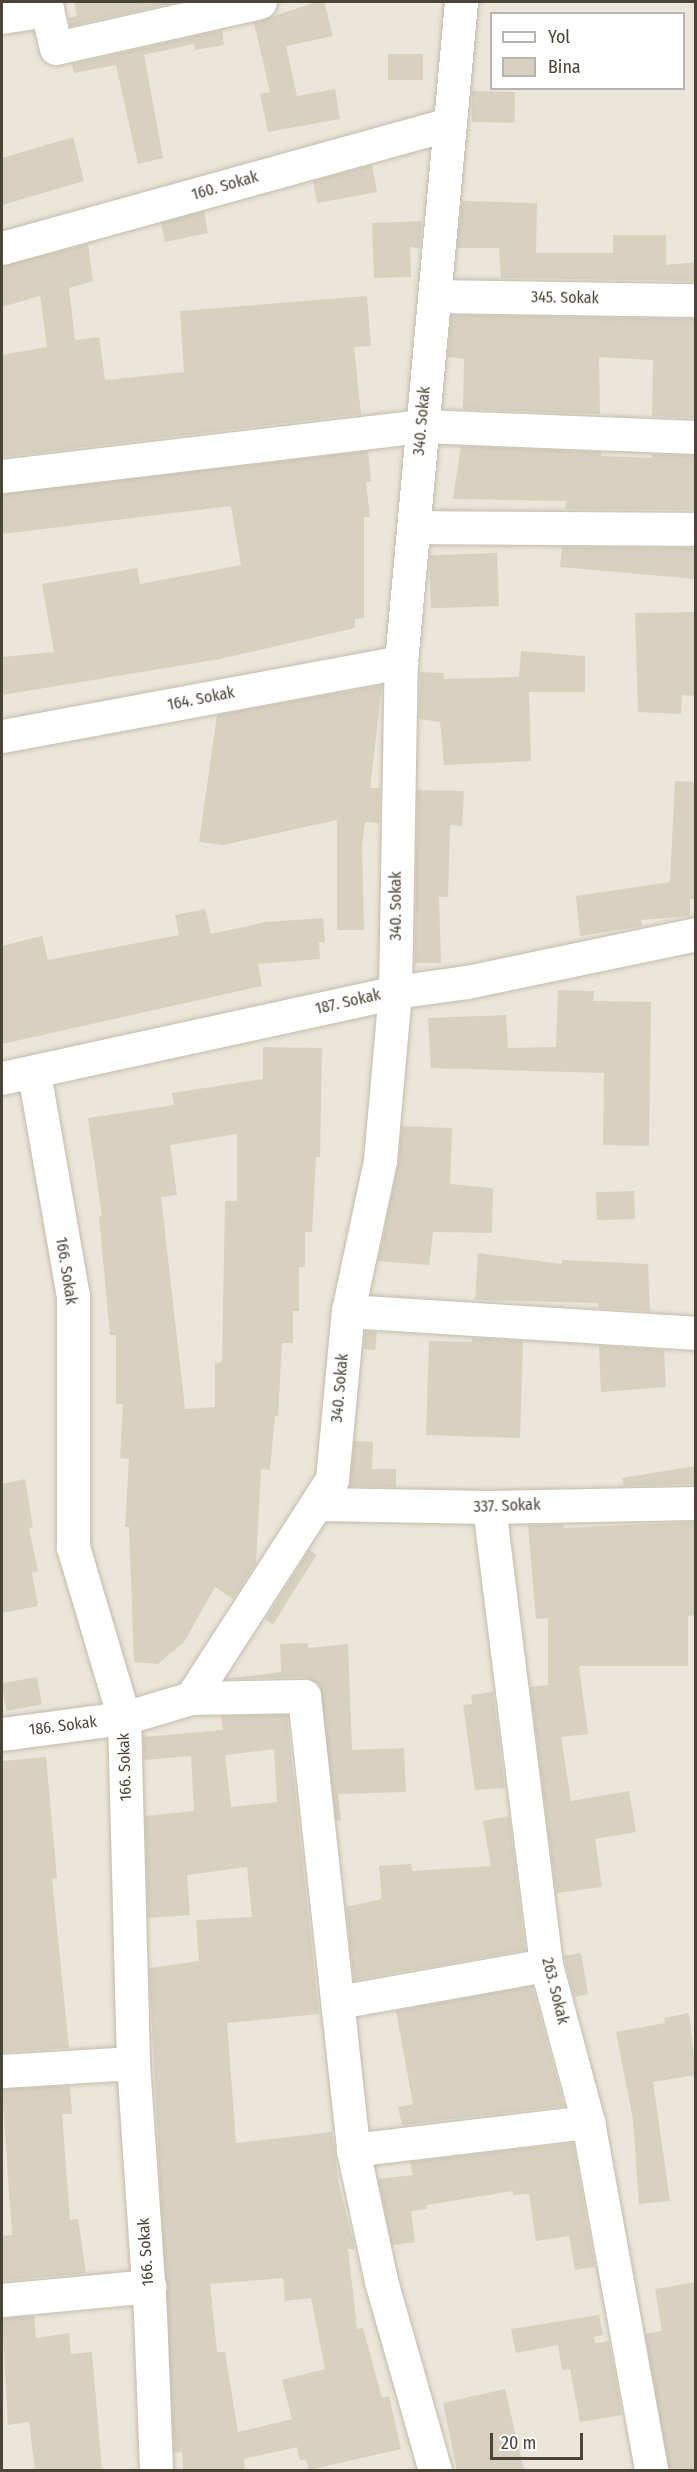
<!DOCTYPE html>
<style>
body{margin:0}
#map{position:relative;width:697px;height:2472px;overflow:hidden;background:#f6f3eb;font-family:"Fira Sans Condensed",sans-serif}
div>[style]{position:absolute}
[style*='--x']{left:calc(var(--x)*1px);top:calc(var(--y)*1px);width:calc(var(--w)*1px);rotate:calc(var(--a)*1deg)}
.residential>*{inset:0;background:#eae6d9}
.building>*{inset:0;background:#d8d1bf;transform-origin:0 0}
.roads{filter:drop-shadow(0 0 2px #c2bcac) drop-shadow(0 0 2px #c2bcac)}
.minor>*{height:33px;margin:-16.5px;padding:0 16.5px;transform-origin:16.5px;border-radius:16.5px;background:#fff}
span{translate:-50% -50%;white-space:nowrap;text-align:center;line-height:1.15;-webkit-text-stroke:4.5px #fff;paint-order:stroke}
.street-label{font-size:16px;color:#4b4538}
.frame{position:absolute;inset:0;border:3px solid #4b4538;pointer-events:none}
.legend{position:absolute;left:490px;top:12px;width:195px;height:78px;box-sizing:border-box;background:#fff;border:2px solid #b7b5af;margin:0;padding:8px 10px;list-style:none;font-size:18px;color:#4b4538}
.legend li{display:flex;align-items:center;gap:12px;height:30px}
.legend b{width:30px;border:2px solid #b7b5af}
.scale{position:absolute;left:490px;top:2433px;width:93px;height:27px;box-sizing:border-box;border:3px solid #4b4538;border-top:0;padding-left:8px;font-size:18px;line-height:21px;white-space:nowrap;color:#4b4538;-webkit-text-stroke:4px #fff;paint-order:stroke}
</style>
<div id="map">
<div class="residential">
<i style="clip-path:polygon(evenodd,2px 2px,695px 2px,695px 2470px,2px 2470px,2px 2px,492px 14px,684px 14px,684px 88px,492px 88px,492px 14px)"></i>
</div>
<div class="building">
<i style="clip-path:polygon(74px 2px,177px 2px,70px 26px,68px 18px,77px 16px)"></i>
<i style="clip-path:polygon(316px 2px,324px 2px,333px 36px,286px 46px,297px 96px,335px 89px,340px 119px,268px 132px,260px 94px,270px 92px,254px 23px)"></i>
<i style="clip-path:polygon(222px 30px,224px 45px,195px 50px,194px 44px,144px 55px,163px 158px,138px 164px,116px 65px,74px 73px,72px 64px)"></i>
<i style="left:423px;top:54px;width:26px;height:35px;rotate:90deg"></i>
<i style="left:472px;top:91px;width:43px;height:31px;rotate:1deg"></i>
<i style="clip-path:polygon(73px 137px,84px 181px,2px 205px,2px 158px)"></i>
<i style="clip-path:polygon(372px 165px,377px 192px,317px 203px,313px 181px)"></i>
<i style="clip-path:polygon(462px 201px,537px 203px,536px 253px,613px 253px,613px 235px,666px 235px,666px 265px,696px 262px,696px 281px,501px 278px,499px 248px,457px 248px)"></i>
<i style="clip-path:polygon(204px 211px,208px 233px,165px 242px,161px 223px)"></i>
<i style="clip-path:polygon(422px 221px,420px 248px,410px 247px,411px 277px,374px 278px,372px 223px)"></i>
<i style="clip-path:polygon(88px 244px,93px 281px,69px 288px,75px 340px,99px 337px,105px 380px,184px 372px,180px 311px,367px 296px,371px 346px,354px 347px,361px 414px,2px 457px,2px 355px,47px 347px,40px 296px,2px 307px,2px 266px)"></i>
<i style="clip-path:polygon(451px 315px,696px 319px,696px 418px,652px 416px,653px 360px,599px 357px,600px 414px,463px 409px,464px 359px,448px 357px)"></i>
<i style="clip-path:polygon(461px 446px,601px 452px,601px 456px,652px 458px,652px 454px,696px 456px,696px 510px,565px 509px,566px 501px,453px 499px)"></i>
<i style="clip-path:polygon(368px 451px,371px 482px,366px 482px,370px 517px,364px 517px,364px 618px,355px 619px,355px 628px,220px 659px,2px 695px,2px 657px,54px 652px,42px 584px,137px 568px,140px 584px,241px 565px,231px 506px,2px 534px,2px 494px)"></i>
<i style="clip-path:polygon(562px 547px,696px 548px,696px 579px,560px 567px)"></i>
<i style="left:497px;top:553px;width:53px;height:68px;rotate:88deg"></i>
<i style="clip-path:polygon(696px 612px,696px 696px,682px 695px,681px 714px,638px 712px,635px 613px)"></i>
<i style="clip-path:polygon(521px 651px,585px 656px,585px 692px,529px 692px,531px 761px,444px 765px,440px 722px,419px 719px,420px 672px,444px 673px,443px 679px,519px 677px)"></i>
<i style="clip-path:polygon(382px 685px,370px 788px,380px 788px,379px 823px,365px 822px,362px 847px,364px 930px,337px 930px,337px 820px,223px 845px,199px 842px,217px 715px)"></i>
<i style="clip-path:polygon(675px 781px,696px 782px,696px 899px,690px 899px,690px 916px,641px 920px,642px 926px,580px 936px,576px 896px,670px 882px)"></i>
<i style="clip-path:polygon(417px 790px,464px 791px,462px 826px,450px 825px,448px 897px,439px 897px,441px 963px,415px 963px)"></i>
<i style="clip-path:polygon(205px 909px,211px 934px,266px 922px,323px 918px,325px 942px,319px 942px,320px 959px,258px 964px,262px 986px,2px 1044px,2px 946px,42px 936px,48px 960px,179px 935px,175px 915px)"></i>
<i style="clip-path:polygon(558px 990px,594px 991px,593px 1001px,651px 1002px,649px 1146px,603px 1145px,604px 1073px,431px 1068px,428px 1018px,506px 1015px,508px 1048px,556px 1047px)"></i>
<i style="clip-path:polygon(evenodd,263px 1047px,322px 1048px,320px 1157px,316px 1157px,312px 1232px,305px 1232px,305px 1267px,299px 1267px,299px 1311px,293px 1311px,293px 1343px,282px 1343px,278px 1416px,275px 1416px,270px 1470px,261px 1469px,256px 1563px,233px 1599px,215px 1587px,184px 1642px,158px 1664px,134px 1662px,129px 1527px,125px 1527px,129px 1459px,120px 1458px,123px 1404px,116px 1404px,116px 1335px,110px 1335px,99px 1216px,102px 1216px,88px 1118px,174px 1105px,172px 1093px,263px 1079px,263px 1047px,237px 1134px,237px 1201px,225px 1201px,222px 1362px,215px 1363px,215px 1407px,185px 1409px,161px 1197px,177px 1195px,170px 1145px,237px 1134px)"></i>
<i style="clip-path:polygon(402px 1126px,452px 1128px,450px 1184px,493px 1188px,492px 1233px,433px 1232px,429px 1265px,378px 1261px,398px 1164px)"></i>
<i style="left:634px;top:1191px;width:28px;height:38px;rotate:88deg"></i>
<i style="clip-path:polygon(478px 1253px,561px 1264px,562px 1260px,648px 1264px,650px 1311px,599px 1308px,598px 1303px,475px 1300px)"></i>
<i style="left:365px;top:1331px;width:12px;height:18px;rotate:5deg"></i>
<i style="clip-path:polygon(472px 1338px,523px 1341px,520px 1438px,426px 1435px,429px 1341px,472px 1342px)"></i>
<i style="clip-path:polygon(599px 1346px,664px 1350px,666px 1387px,601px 1392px)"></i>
<i style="clip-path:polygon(354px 1441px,373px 1442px,372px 1469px,396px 1469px,396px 1487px,349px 1486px)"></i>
<i style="clip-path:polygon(696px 1466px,696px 1484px,624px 1486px,622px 1478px)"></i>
<i style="clip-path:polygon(25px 1479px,33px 1527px,29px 1528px,38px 1571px,32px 1573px,38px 1606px,2px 1613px,2px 1484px)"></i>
<i style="clip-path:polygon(696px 1522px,696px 1615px,688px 1616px,688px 1666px,579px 1666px,588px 1734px,561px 1737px,571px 1801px,629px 1791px,636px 1832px,595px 1839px,602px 1887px,556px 1893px,530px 1687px,548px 1685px,548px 1618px,536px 1619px,528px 1525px,563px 1524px,564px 1528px)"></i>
<i style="left:309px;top:1550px;width:9px;height:82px;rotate:32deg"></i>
<i style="clip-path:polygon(308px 1643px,308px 1648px,348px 1644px,352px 1750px,404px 1748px,406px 1792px,338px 1794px,341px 1820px,336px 1821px,319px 1685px,304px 1677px,226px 1679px,281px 1672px,280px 1644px)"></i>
<i style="left:37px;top:1677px;width:28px;height:36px;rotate:80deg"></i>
<i style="clip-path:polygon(493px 1692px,505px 1788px,475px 1790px,463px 1705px,472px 1704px,471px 1695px)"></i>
<i style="clip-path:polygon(evenodd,287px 1715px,319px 2014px,227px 2023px,236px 2143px,332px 2132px,339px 2185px,355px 2249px,348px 2249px,357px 2329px,363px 2328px,382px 2398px,389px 2396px,401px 2449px,309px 2470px,306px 2459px,300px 2461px,297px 2447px,244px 2459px,245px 2470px,183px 2470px,182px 2452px,174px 2453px,149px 1968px,199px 1961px,196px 1920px,252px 1917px,247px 1867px,187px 1875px,190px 1915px,148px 1918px,145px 1816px,194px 1811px,191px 1756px,144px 1760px,143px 1737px,223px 1730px,221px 1716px,287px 1715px,274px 1749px,277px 1802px,231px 1807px,225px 1755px,274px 1749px,287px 1715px,283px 2278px,285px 2301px,311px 2298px,325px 2369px,282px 2380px,292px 2419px,238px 2432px,225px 2352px,217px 2352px,210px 2284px,283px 2278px)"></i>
<i style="clip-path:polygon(46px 1757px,57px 1878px,52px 1879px,69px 2048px,2px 2052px,2px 1761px)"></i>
<i style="clip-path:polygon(509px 1816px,525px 1950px,354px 1980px,346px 1907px,382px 1899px,379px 1866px,411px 1864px,412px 1871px,491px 1866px,483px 1821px)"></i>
<i style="clip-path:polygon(581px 1953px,588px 1994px,574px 1997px,564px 1956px)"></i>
<i style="clip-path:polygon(532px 1986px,564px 2106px,402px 2125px,398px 2107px,413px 2104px,396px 2011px)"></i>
<i style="clip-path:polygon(689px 2013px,696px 2075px,653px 2082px,670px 2201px,639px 2204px,633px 2120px,616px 2032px,665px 2023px,664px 2018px)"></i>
<i style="clip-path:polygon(70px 2086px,72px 2114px,62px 2114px,70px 2220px,78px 2219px,86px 2273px,2px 2281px,2px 2236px,12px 2235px,2px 2089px)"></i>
<i style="clip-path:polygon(573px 2143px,595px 2267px,575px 2270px,569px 2236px,536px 2241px,529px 2194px,513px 2195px,513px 2191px,427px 2205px,427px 2209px,411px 2211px,415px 2242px,392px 2245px,378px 2179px,413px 2175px,410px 2162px)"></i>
<i style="clip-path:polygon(696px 2282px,696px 2470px,669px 2470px,645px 2334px,662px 2331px,655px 2289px)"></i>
<i style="clip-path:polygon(599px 2315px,603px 2335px,594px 2337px,595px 2343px,609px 2341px,622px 2415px,580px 2422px,570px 2369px,562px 2370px,558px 2345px,516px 2353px,511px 2329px)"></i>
<i style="clip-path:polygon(34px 2316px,36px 2338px,69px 2333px,71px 2354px,92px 2352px,102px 2470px,35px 2470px,29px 2422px,8px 2425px,2px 2318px)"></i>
<i style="clip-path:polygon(505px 2389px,524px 2470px,457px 2470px,443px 2403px)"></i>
</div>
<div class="roads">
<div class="minor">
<i style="--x:45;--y:2;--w:47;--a:76.6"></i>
<i style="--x:56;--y:48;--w:209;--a:-12.7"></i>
<i style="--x:2;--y:17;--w:46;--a:-8.8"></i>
<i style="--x:2;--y:248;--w:463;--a:-15.5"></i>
<i style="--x:434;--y:296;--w:262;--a:0.9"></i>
<i style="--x:2;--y:476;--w:423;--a:-6.8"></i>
<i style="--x:422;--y:426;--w:274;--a:2.3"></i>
<i style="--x:413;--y:527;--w:283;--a:0.4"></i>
<i style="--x:2;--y:736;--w:406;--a:-10.5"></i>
<i style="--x:34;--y:1073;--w:226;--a:80.1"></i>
<i style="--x:73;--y:1296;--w:251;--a:90"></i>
<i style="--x:73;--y:1547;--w:178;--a:73.4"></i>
<i style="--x:124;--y:1718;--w:345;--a:88.5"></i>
<i style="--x:133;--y:2063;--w:251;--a:86.1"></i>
<i style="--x:150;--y:2313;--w:157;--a:87.8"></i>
<i style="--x:2;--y:1078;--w:402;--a:-12.3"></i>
<i style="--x:395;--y:992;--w:73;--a:-7.9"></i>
<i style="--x:467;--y:982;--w:234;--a:-11.8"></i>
<i style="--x:348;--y:1311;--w:349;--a:3.6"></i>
<i style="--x:318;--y:1504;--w:171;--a:1"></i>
<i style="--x:489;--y:1507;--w:207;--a:-1.1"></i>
<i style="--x:489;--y:1507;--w:462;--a:82.9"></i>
<i style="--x:546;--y:1965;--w:163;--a:75"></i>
<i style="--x:588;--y:2122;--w:354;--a:79.7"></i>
<i style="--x:191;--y:1698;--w:113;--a:-1"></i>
<i style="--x:304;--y:1696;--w:457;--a:83.8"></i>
<i style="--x:353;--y:2150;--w:134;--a:77.9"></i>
<i style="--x:381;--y:2281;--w:197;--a:74.1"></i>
<i style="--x:2;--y:1734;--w:123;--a:-7.5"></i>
<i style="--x:124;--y:1718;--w:70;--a:-16.6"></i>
<i style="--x:191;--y:1698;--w:260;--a:-57.2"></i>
<i style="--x:332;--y:1479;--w:169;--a:-84.6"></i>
<i style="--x:348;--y:1311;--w:154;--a:-78"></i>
<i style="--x:380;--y:1160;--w:169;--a:-84.9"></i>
<i style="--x:395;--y:992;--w:330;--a:-89"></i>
<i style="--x:401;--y:662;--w:663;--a:-84.81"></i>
<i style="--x:338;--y:2002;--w:211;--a:-10.1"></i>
<i style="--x:2;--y:2071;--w:131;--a:-3.5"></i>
<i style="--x:353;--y:2150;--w:237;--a:-6.8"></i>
<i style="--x:2;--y:2300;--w:148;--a:-5.4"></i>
</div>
</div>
<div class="street-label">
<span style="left:225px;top:186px;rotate:-16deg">160. Sokak</span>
<span style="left:565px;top:298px;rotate:1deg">345. Sokak</span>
<span style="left:422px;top:421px;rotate:-85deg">340. Sokak</span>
<span style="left:201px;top:699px;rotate:-11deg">164. Sokak</span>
<span style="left:396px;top:906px;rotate:-90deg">340. Sokak</span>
<span style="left:348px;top:1002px;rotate:-13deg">187. Sokak</span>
<span style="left:66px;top:1271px;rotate:81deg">166. Sokak</span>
<span style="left:340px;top:1388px;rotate:-85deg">340. Sokak</span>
<span style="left:507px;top:1506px;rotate:-2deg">337. Sokak</span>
<span style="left:63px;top:1726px;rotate:-7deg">186. Sokak</span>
<span style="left:125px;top:1767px;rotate:-92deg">166. Sokak</span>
<span style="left:555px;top:1991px;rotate:76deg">263. Sokak</span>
<span style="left:146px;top:2252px;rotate:-94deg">166. Sokak</span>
</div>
<div class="frame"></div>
<ul class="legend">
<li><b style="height:8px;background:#fff"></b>Yol</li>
<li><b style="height:16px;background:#d8d1bf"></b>Bina</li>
</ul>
<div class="scale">20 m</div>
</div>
